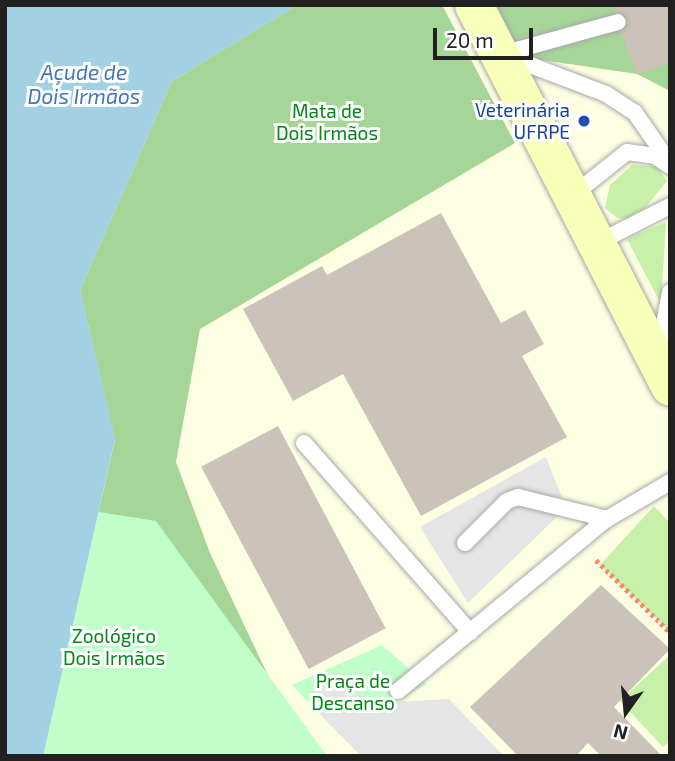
<!DOCTYPE html>
<meta charset="utf-8">
<style>
body{margin:0}
#map{position:relative;width:675px;height:761px;overflow:hidden;background:#f2efe7;font-family:"Exo 2",sans-serif}
div>[style]{position:absolute}
[style*='--x']{left:calc(var(--x)*1px);top:calc(var(--y)*1px);width:calc(var(--w)*1px);rotate:calc(var(--a)*1deg)}
.education>*{inset:0;background:#fdffe3}
.grass>*{inset:0;background:#c7f1a8}
.forest>*{inset:0;background:#a5d597}
.park>*{inset:0;background:#c1ffca}
.parking>*{inset:0;background:#e5e5e5}
.water>*{inset:0;background:#a3d1e4}
.building>*{inset:0;background:#cbc2b9;transform-origin:0 0}
.path>*{height:4.5px;margin-top:-2.25px;transform-origin:0;background:repeating-linear-gradient(90deg,#ff846b 0 3.5px,transparent 0 7px)}
.roads{filter:drop-shadow(0 0 2px #a8a8a8) drop-shadow(0 0 2px #a8a8a8)}
.service>*{height:16px;margin:-8px;padding:0 8px;transform-origin:8px;border-radius:8px;background:#fff}
.secondary>*{height:38px;margin:-19px;padding:0 19px;transform-origin:19px;border-radius:19px;background:#f7ffb8}
.dots>*{width:19px;height:19px;translate:-50% -50%;box-sizing:border-box;border:4px solid #fff;border-radius:50%}
span{translate:-50% -50%;white-space:nowrap;text-align:center;line-height:1.15;-webkit-text-stroke:6px #fff;paint-order:stroke}
.transit-label{font-size:19px;color:#164399}
.right{translate:-100% -50%;text-align:right}
.park-label{font-size:19px;color:#018815}
.water-label{font-size:21px;color:#4277bc;font-style:italic}
.frame{position:absolute;inset:0;border:7px solid #212121;pointer-events:none}
.north{position:absolute;left:591px;top:677px;width:70px;height:70px;-webkit-text-stroke:5px #fff;paint-order:stroke;rotate:195deg;font-size:19px;font-weight:700;line-height:28px;text-align:center;color:#212121}
.north::after{content:'';display:block;margin:auto;width:24px;height:32px;background:#212121;clip-path:polygon(50% 0,100% 100%,50% 72%,0 100%)}
.scale{position:absolute;left:433px;top:28px;width:100px;height:32px;box-sizing:border-box;border:4px solid #212121;border-top:0;padding-left:9px;font-size:21px;line-height:24px;white-space:nowrap;color:#212121;-webkit-text-stroke:5px #fff;paint-order:stroke}
</style>
<div id="map">
<div class="education">
<i style="clip-path:polygon(343px 5px,670px 5px,670px 756px,327px 756px,156px 521px,176px 88px)"></i>
</div>
<div class="grass">
<i style="clip-path:polygon(632px 165px,656px 166px,667px 181px,636px 219px,617px 218px,605px 208px,610px 185px)"></i>
<i style="clip-path:polygon(666px 222px,661px 304px,627px 239px)"></i>
<i style="clip-path:polygon(654px 506px,670px 523px,670px 632px,600px 565px)"></i>
<i style="clip-path:polygon(670px 655px,670px 741px,663px 747px,620px 701px)"></i>
</div>
<div class="forest">
<i style="clip-path:polygon(297px 5px,442px 5px,515px 143px,200px 329px,176px 462px,210px 553px,275px 690px,43px 756px,115px 440px,80px 290px,172px 81px)"></i>
<i style="clip-path:polygon(474px 5px,670px 5px,670px 91px,637px 74px,502px 54px)"></i>
</div>
<div class="park">
<i style="clip-path:polygon(5px 497px,156px 521px,327px 756px,5px 756px)"></i>
<i style="clip-path:polygon(382px 645px,426px 684px,341px 736px,292px 685px)"></i>
</div>
<div class="parking">
<i style="clip-path:polygon(546px 457px,566px 508px,468px 603px,420px 527px)"></i>
<i style="clip-path:polygon(313px 677px,379px 703px,449px 699px,504px 756px,361px 756px,313px 707px)"></i>
</div>
<div class="water">
<i style="clip-path:polygon(5px 5px,297px 5px,172px 81px,80px 290px,115px 439px,43px 756px,5px 756px)"></i>
</div>
<div class="building">
<i style="clip-path:polygon(612px 5px,670px 5px,670px 63px,637px 74px,621px 32px,628px 19px,614px 12px)"></i>
<i style="clip-path:polygon(441px 213px,501px 323px,525px 310px,544px 344px,522px 356px,567px 437px,421px 516px,343px 374px,293px 401px,243px 309px,322px 266px,327px 275px)"></i>
<i style="left:278px;top:426px;width:229px;height:87px;rotate:62deg"></i>
<i style="clip-path:polygon(601px 585px,670px 649px,614px 707px,662px 756px,601px 756px,588px 743px,576px 756px,518px 756px,470px 707px)"></i>
</div>
<div class="path">
<i style="--x:596;--y:560;--w:103;--a:44.2"></i>
</div>
<div class="roads">
<div class="service">
<i style="--x:502;--y:54;--w:120;--a:-15.4"></i>
<i style="--x:504;--y:55;--w:109;--a:20.9"></i>
<i style="--x:606;--y:94;--w:35;--a:33"></i>
<i style="--x:635;--y:113;--w:61;--a:55"></i>
<i style="--x:573;--y:195;--w:69;--a:-38.5"></i>
<i style="--x:627;--y:152;--w:28;--a:8"></i>
<i style="--x:655;--y:156;--w:18;--a:34"></i>
<i style="--x:597;--y:243;--w:82;--a:-26.9"></i>
<i style="--x:659;--y:352;--w:61;--a:-79.6"></i>
<i style="--x:304;--y:443;--w:252;--a:48.7"></i>
<i style="--x:465;--y:543;--w:59;--a:-45"></i>
<i style="--x:507;--y:501;--w:12;--a:-20"></i>
<i style="--x:518;--y:497;--w:92;--a:13.9"></i>
<i style="--x:398;--y:691;--w:271;--a:-39.5"></i>
<i style="--x:607;--y:519;--w:73;--a:-30.4"></i>
</div>
<div class="secondary">
<i style="--x:474;--y:5;--w:429;--a:62.8"></i>
</div>
</div>
<div class="dots">
<i style="left:584px;top:121px;background:#1a4fb4"></i>
</div>
<div class="transit-label">
<span class="right" style="left:570px;top:121px">Veterinária<br>UFRPE</span>
</div>
<div class="park-label">
<span style="left:327px;top:122px">Mata de<br>Dois Irmãos</span>
<span style="left:114px;top:647px">Zoológico<br>Dois Irmãos</span>
<span style="left:353px;top:692px">Praça de<br>Descanso</span>
</div>
<div class="water-label">
<span style="left:84px;top:84px">Açude de<br>Dois Irmãos</span>
</div>
<div class="frame"></div>
<div class="north">N</div>
<div class="scale">20 m</div>
</div>
